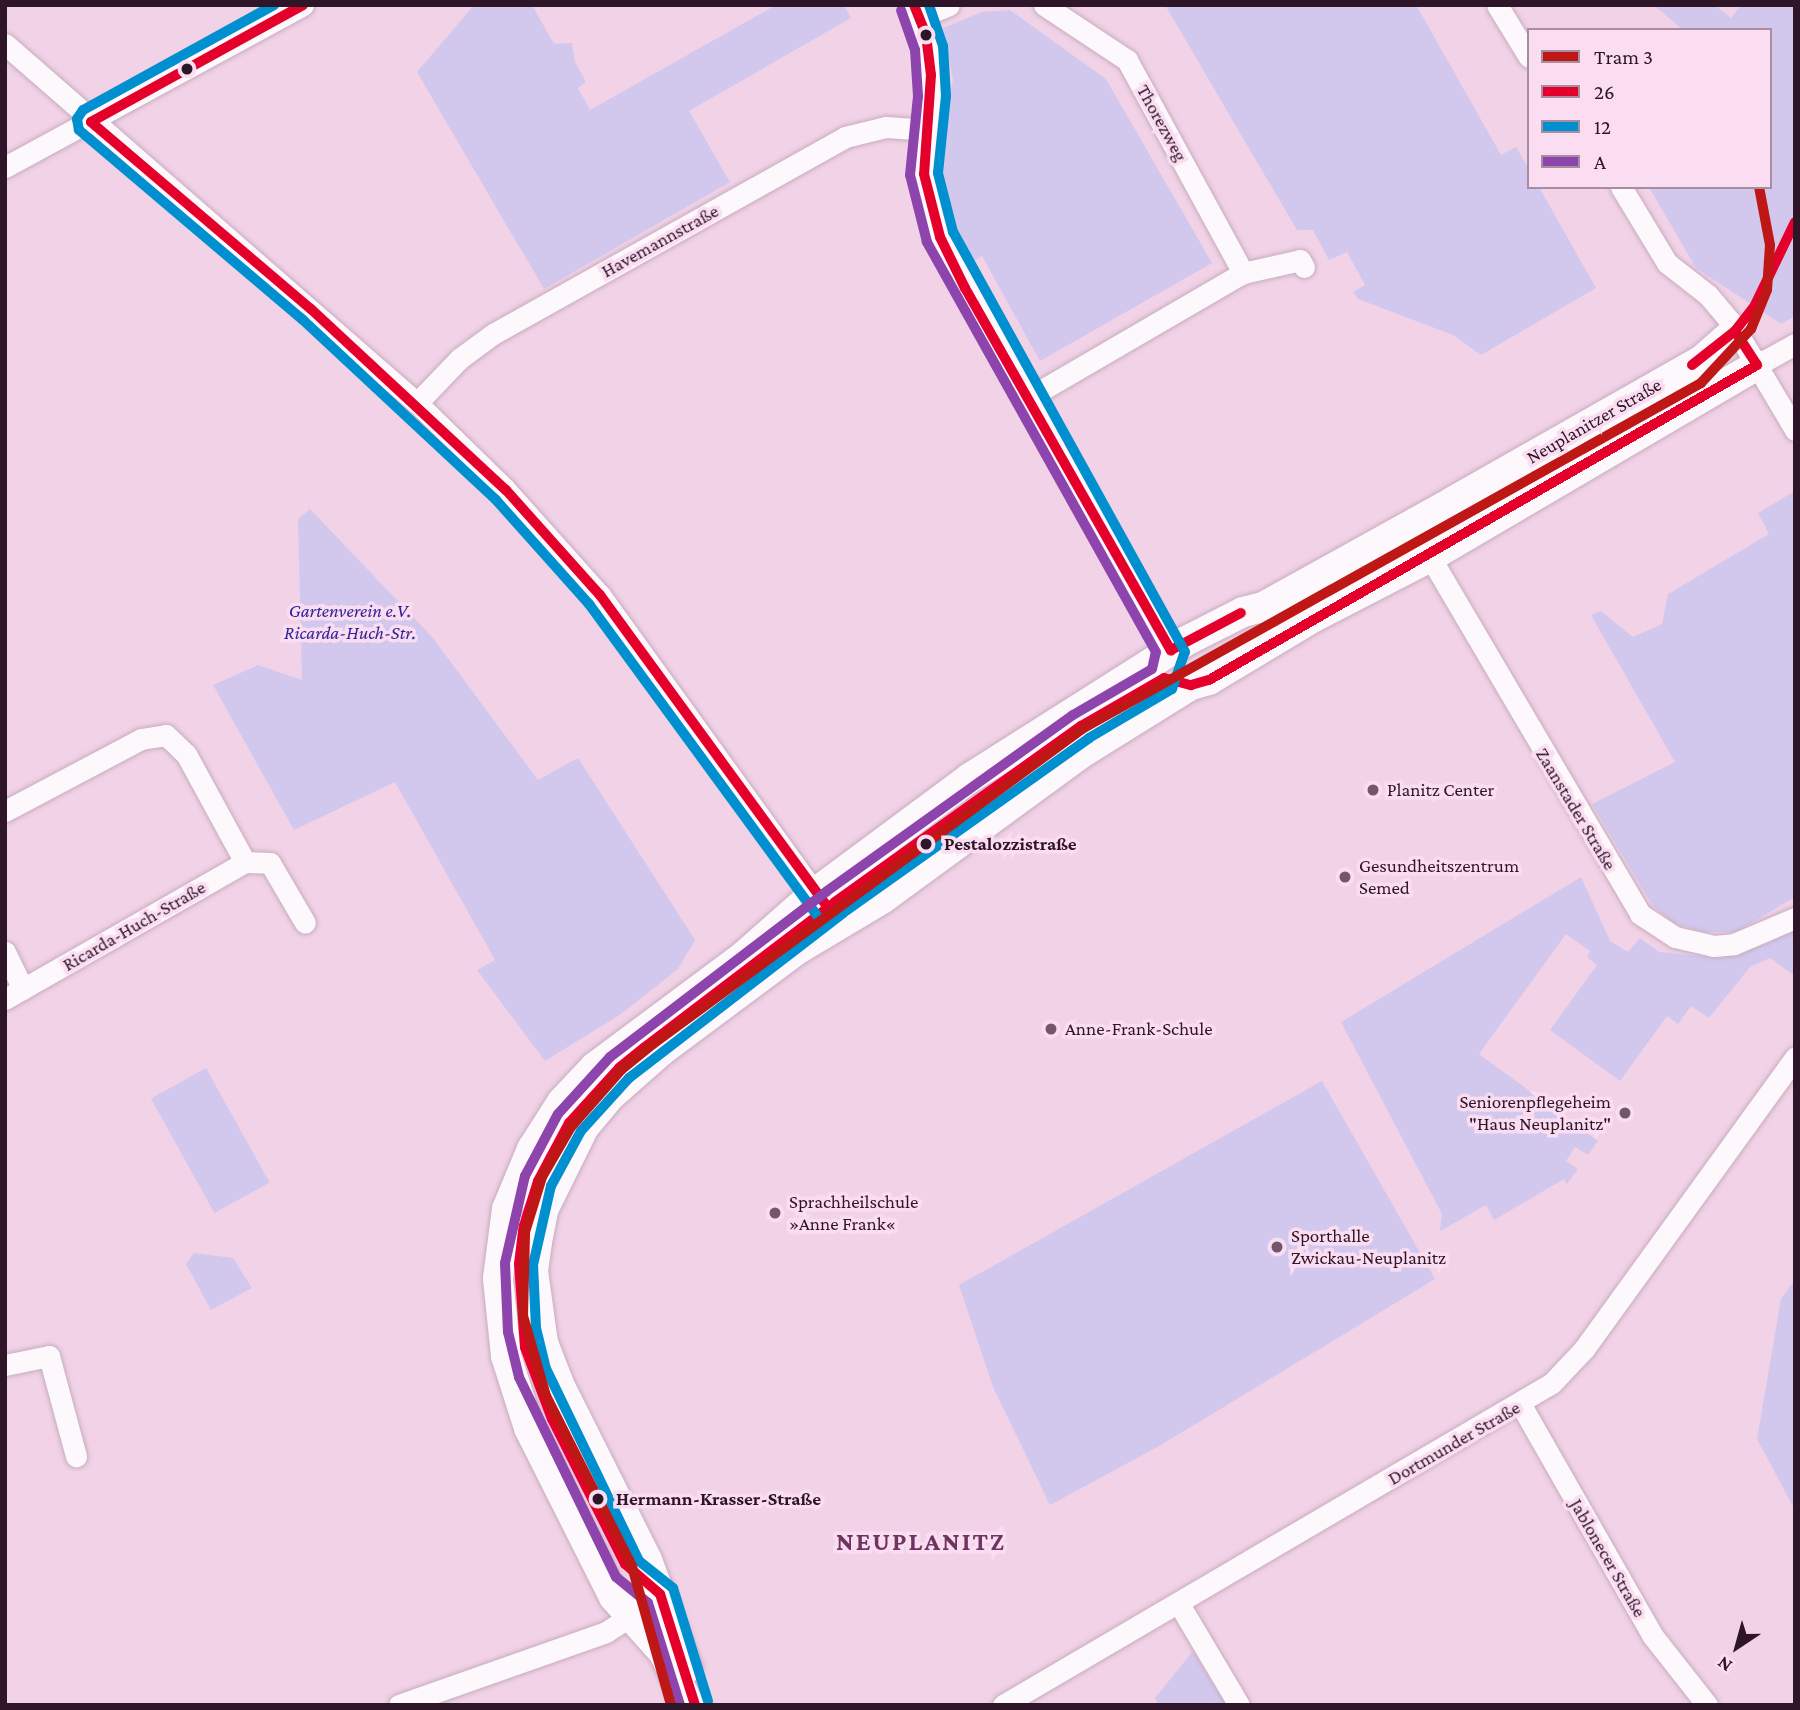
<!DOCTYPE html>
<meta charset="utf-8">
<style>
body{margin:0}
#map{position:relative;width:1800px;height:1710px;overflow:hidden;background:#f1d2e7;font-family:"Crimson Pro",serif}
div>[style]{position:absolute}
[style*='--x']{left:calc(var(--x)*1px);top:calc(var(--y)*1px);width:calc(var(--w)*1px);rotate:calc(var(--a)*1deg)}
.green>*{inset:0;background:#d2c8ee;transform-origin:0 0}
.roads{filter:drop-shadow(0 0 2px #c7acbe) drop-shadow(0 0 2px #c7acbe)}
.street>*{height:21px;margin:-10.5px;padding:0 10.5px;transform-origin:10.5px;border-radius:10.5px;background:#fdf8fb}
.secondary>*{height:30px;margin:-15px;padding:0 15px;transform-origin:15px;border-radius:15px;background:#fdf8fb}
.bus-1>*{height:10px;margin:-5px;padding:0 5px;transform-origin:5px;border-radius:5px;background:#e4002b}
.bus-2>*{height:10px;margin:-5px;padding:0 5px;transform-origin:5px;border-radius:5px;background:#008fcf}
.bus-3>*{height:10px;margin:-5px;padding:0 5px;transform-origin:5px;border-radius:5px;background:#8e44ad}
.tram-1>*{height:10px;margin:-5px;padding:0 5px;transform-origin:5px;border-radius:5px;background:#be1716}
.dots>*{width:19px;height:19px;translate:-50% -50%;box-sizing:border-box;border:4px solid #faddf0;border-radius:50%}
span{translate:-50% -50%;white-space:nowrap;text-align:center;line-height:1.15;-webkit-text-stroke:7px #faddf0;paint-order:stroke}
.street-label{font-size:19px;color:#2e1527}
.park-label{font-size:19px;color:#312299;font-style:italic}
.poi-label{font-size:19px;color:#2e1527}
.left{translate:0 -50%;text-align:left}
.right{translate:-100% -50%;text-align:right}
.stop-label{font-size:19px;color:#2e1527;font-weight:700}
.district-label{font-size:26px;color:#6f3560;font-weight:700;letter-spacing:2px}
.frame{position:absolute;inset:0;border:7px solid #2e1527;pointer-events:none}
.legend{position:absolute;left:1527px;top:28px;width:245px;height:161px;box-sizing:border-box;background:#faddf0;border:2px solid #a88da0;margin:0;padding:9px 12px;list-style:none;font-size:21px;color:#2e1527}
.legend li{display:flex;align-items:center;gap:14px;height:35px}
.legend b{width:35px;border:2px solid #a88da0}
.north{position:absolute;left:1702px;top:1612px;width:70px;height:70px;-webkit-text-stroke:5px #faddf0;paint-order:stroke;rotate:216deg;font-size:19px;font-weight:700;line-height:28px;text-align:center;color:#2e1527}
.north::after{content:'';display:block;margin:auto;width:24px;height:32px;background:#2e1527;clip-path:polygon(50% 0,100% 100%,50% 72%,0 100%)}
</style>
<div id="map">
<div class="green">
<i style="clip-path:polygon(474px 5px,532px 5px,554px 44px,572px 43px,575px 62px,586px 82px,578px 88px,590px 110px,776px 5px,844px 5px,851px 18px,689px 111px,730px 182px,544px 289px,417px 72px)"></i>
<i style="clip-path:polygon(1165px 5px,1416px 5px,1501px 155px,1516px 147px,1529px 169px,1529px 187px,1539px 187px,1596px 288px,1481px 355px,1453px 335px,1358px 299px,1353px 292px,1365px 285px,1347px 252px,1329px 260px,1313px 230px,1297px 230px)"></i>
<i style="clip-path:polygon(1654px 5px,1715px 5px,1731px 18px,1741px 5px,1795px 5px,1795px 316px,1781px 324px,1696px 268px,1649px 187px,1770px 187px,1770px 30px,1683px 30px)"></i>
<i style="clip-path:polygon(1010px 10px,1106px 79px,1212px 263px,1040px 361px,982px 256px,964px 266px,940px 208px,935px 173px,938px 136px,953px 80px,943px 28px,982px 12px)"></i>
<i style="clip-path:polygon(1795px 491px,1795px 897px,1736px 932px,1703px 932px,1674px 923px,1653px 906px,1592px 804px,1675px 762px,1591px 615px,1601px 611px,1633px 637px,1662px 624px,1668px 594px,1769px 534px,1758px 513px)"></i>
<i style="clip-path:polygon(310px 509px,433px 638px,538px 780px,578px 758px,695px 940px,678px 969px,621px 1014px,545px 1061px,477px 970px,495px 960px,395px 782px,294px 830px,213px 685px,258px 665px,302px 680px,298px 519px)"></i>
<i style="clip-path:polygon(1581px 877px,1610px 941px,1628px 952px,1640px 938px,1659px 952px,1720px 958px,1767px 944px,1795px 929px,1795px 976px,1770px 958px,1750px 967px,1709px 1018px,1691px 1006px,1678px 1024px,1667px 1016px,1620px 1081px,1550px 1030px,1597px 965px,1587px 957px,1590px 951px,1566px 934px,1479px 1054px,1598px 1141px,1588px 1155px,1575px 1147px,1566px 1161px,1578px 1169px,1567px 1184px,1564px 1179px,1494px 1220px,1486px 1205px,1440px 1231px,1442px 1214px,1341px 1022px)"></i>
<i style="left:206px;top:1068px;width:131px;height:63px;rotate:61deg"></i>
<i style="clip-path:polygon(1322px 1081px,1435px 1279px,1161px 1445px,1050px 1505px,993px 1387px,959px 1285px)"></i>
<i style="clip-path:polygon(194px 1253px,233px 1258px,252px 1288px,211px 1310px,186px 1264px)"></i>
<i style="clip-path:polygon(1795px 1280px,1795px 1510px,1757px 1439px,1781px 1299px)"></i>
<i style="clip-path:polygon(1193px 1651px,1226px 1705px,1159px 1705px,1155px 1698px)"></i>
</div>
<div class="roads">
<div class="street">
<i style="--x:914;--y:5;--w:45;--a:70.3"></i>
<i style="--x:929;--y:47;--w:49;--a:86.5"></i>
<i style="--x:932;--y:96;--w:78;--a:95.9"></i>
<i style="--x:924;--y:174;--w:65;--a:75.7"></i>
<i style="--x:940;--y:237;--w:473;--a:60.8"></i>
<i style="--x:1044;--y:5;--w:100;--a:33.5"></i>
<i style="--x:1127;--y:60;--w:243;--a:61.4"></i>
<i style="--x:1497;--y:5;--w:61;--a:58.4"></i>
<i style="--x:920;--y:17;--w:31;--a:-22"></i>
<i style="--x:5;--y:44;--w:546;--a:41.07"></i>
<i style="--x:417;--y:403;--w:124;--a:44.3"></i>
<i style="--x:506;--y:490;--w:141;--a:48.2"></i>
<i style="--x:600;--y:595;--w:367;--a:54.2"></i>
<i style="--x:5;--y:167;--w:339;--a:-28.5"></i>
<i style="--x:1621;--y:187;--w:89;--a:58.8"></i>
<i style="--x:1667;--y:263;--w:52;--a:38"></i>
<i style="--x:1708;--y:295;--w:35;--a:50"></i>
<i style="--x:1731;--y:322;--w:126;--a:59.3"></i>
<i style="--x:1757;--y:365;--w:43;--a:-28.9"></i>
<i style="--x:1028;--y:398;--w:249;--a:-30.2"></i>
<i style="--x:1243;--y:273;--w:58;--a:-12.8"></i>
<i style="--x:1300;--y:260;--w:8;--a:60"></i>
<i style="--x:417;--y:403;--w:61;--a:-46.3"></i>
<i style="--x:459;--y:359;--w:42;--a:-36.3"></i>
<i style="--x:493;--y:334;--w:403;--a:-29.2"></i>
<i style="--x:845;--y:137;--w:42;--a:-13.7"></i>
<i style="--x:886;--y:127;--w:39;--a:4"></i>
<i style="--x:1430;--y:557;--w:414;--a:59.5"></i>
<i style="--x:1640;--y:914;--w:42;--a:33.3"></i>
<i style="--x:1675;--y:937;--w:39;--a:13"></i>
<i style="--x:1713;--y:946;--w:21;--a:-5"></i>
<i style="--x:1734;--y:944;--w:66;--a:-23.1"></i>
<i style="--x:5;--y:811;--w:154;--a:-27.9"></i>
<i style="--x:141;--y:739;--w:25;--a:-9"></i>
<i style="--x:166;--y:735;--w:28;--a:44"></i>
<i style="--x:186;--y:754;--w:123;--a:61.4"></i>
<i style="--x:5;--y:952;--w:41;--a:64.1"></i>
<i style="--x:5;--y:999;--w:276;--a:-29.7"></i>
<i style="--x:245;--y:862;--w:25;--a:2"></i>
<i style="--x:270;--y:863;--w:69;--a:59.7"></i>
<i style="--x:5;--y:1365;--w:45;--a:-11.6"></i>
<i style="--x:49;--y:1356;--w:104;--a:74.9"></i>
<i style="--x:1521;--y:1405;--w:265;--a:60.3"></i>
<i style="--x:1652;--y:1635;--w:89;--a:51.8"></i>
<i style="--x:1179;--y:1604;--w:117;--a:59.3"></i>
<i style="--x:399;--y:1705;--w:219;--a:-19.4"></i>
<i style="--x:606;--y:1632;--w:37;--a:-33"></i>
<i style="--x:637;--y:1612;--w:30;--a:-12"></i>
<i style="--x:1003;--y:1705;--w:636;--a:-30.39"></i>
<i style="--x:1552;--y:1383;--w:47;--a:-46.7"></i>
<i style="--x:1584;--y:1349;--w:360;--a:-54.1"></i>
</div>
<div class="secondary">
<i style="--x:687;--y:1668;--w:115;--a:-110.3"></i>
<i style="--x:647;--y:1560;--w:197;--a:-116.6"></i>
<i style="--x:559;--y:1384;--w:44;--a:-111.3"></i>
<i style="--x:543;--y:1343;--w:73;--a:-97.9"></i>
<i style="--x:533;--y:1271;--w:29;--a:-82"></i>
<i style="--x:537;--y:1242;--w:33;--a:-79"></i>
<i style="--x:543;--y:1210;--w:93;--a:-63.7"></i>
<i style="--x:584;--y:1127;--w:40;--a:-50"></i>
<i style="--x:610;--y:1096;--w:68;--a:-41.4"></i>
<i style="--x:661;--y:1051;--w:167;--a:-36.7"></i>
<i style="--x:795;--y:951;--w:101;--a:-30.9"></i>
<i style="--x:882;--y:899;--w:245;--a:-36.2"></i>
<i style="--x:1080;--y:754;--w:131;--a:-31.9"></i>
<i style="--x:1191;--y:685;--w:19;--a:-16"></i>
<i style="--x:1209;--y:680;--w:122;--a:-31"></i>
<i style="--x:1314;--y:617;--w:131;--a:-27.3"></i>
<i style="--x:1430;--y:557;--w:379;--a:-30.4"></i>
<i style="--x:689;--y:1705;--w:58;--a:-115.7"></i>
<i style="--x:664;--y:1653;--w:75;--a:-131.8"></i>
<i style="--x:614;--y:1597;--w:189;--a:-116.7"></i>
<i style="--x:529;--y:1428;--w:76;--a:-107.7"></i>
<i style="--x:506;--y:1356;--w:78;--a:-95.9"></i>
<i style="--x:498;--y:1278;--w:70;--a:-82.6"></i>
<i style="--x:507;--y:1209;--w:65;--a:-67.4"></i>
<i style="--x:532;--y:1149;--w:56;--a:-57.4"></i>
<i style="--x:562;--y:1102;--w:48;--a:-46.7"></i>
<i style="--x:595;--y:1067;--w:187;--a:-36.7"></i>
<i style="--x:745;--y:955;--w:94;--a:-41.5"></i>
<i style="--x:815;--y:893;--w:193;--a:-36.6"></i>
<i style="--x:970;--y:778;--w:254;--a:-32.4"></i>
<i style="--x:1184;--y:642;--w:66;--a:-27"></i>
<i style="--x:1243;--y:612;--w:21;--a:-14"></i>
<i style="--x:1263;--y:607;--w:218;--a:-29"></i>
<i style="--x:1454;--y:501;--w:285;--a:-29.6"></i>
<i style="--x:1702;--y:360;--w:44;--a:-41.3"></i>
</div>
</div>
<div class="bus-1">
<i style="--x:303;--y:5;--w:242;--a:151.1"></i>
<i style="--x:91;--y:122;--w:289;--a:40.4"></i>
<i style="--x:311;--y:309;--w:266;--a:42.9"></i>
<i style="--x:506;--y:490;--w:141;--a:48.2"></i>
<i style="--x:600;--y:595;--w:387;--a:53.9"></i>
<i style="--x:914;--y:5;--w:32;--a:68"></i>
<i style="--x:926;--y:35;--w:40;--a:82.9"></i>
<i style="--x:931;--y:75;--w:99;--a:94"></i>
<i style="--x:924;--y:174;--w:65;--a:75.7"></i>
<i style="--x:940;--y:237;--w:57;--a:63.9"></i>
<i style="--x:965;--y:288;--w:417;--a:60.4"></i>
<i style="--x:1171;--y:650;--w:79;--a:-27.9"></i>
<i style="--x:1692;--y:365;--w:55;--a:-38.3"></i>
<i style="--x:1735;--y:331;--w:33;--a:-52"></i>
<i style="--x:1755;--y:305;--w:92;--a:-64.3"></i>
<i style="--x:695;--y:1705;--w:116;--a:-107.5"></i>
<i style="--x:660;--y:1594;--w:46;--a:-139.4"></i>
<i style="--x:625;--y:1564;--w:162;--a:-116.7"></i>
<i style="--x:552;--y:1419;--w:77;--a:-110.6"></i>
<i style="--x:525;--y:1347;--w:83;--a:-94.1"></i>
<i style="--x:519;--y:1264;--w:38;--a:-83"></i>
<i style="--x:524;--y:1226;--w:47;--a:-72.7"></i>
<i style="--x:538;--y:1181;--w:66;--a:-61.9"></i>
<i style="--x:569;--y:1123;--w:74;--a:-47.7"></i>
<i style="--x:619;--y:1068;--w:33;--a:-39"></i>
<i style="--x:645;--y:1047;--w:239;--a:-37.3"></i>
<i style="--x:835;--y:902;--w:302;--a:-35.6"></i>
<i style="--x:1081;--y:726;--w:96;--a:-30"></i>
<i style="--x:1164;--y:678;--w:28;--a:15"></i>
<i style="--x:1191;--y:685;--w:19;--a:-16"></i>
<i style="--x:1209;--y:680;--w:632;--a:-29.89"></i>
<i style="--x:1757;--y:365;--w:40;--a:-122.9"></i>
</div>
<div class="bus-2">
<i style="--x:274;--y:5;--w:218;--a:151.2"></i>
<i style="--x:83;--y:110;--w:11;--a:124"></i>
<i style="--x:77;--y:119;--w:11;--a:80"></i>
<i style="--x:79;--y:130;--w:292;--a:40.3"></i>
<i style="--x:302;--y:319;--w:265;--a:43"></i>
<i style="--x:496;--y:500;--w:140;--a:48.2"></i>
<i style="--x:589;--y:604;--w:386;--a:53.8"></i>
<i style="--x:708;--y:1701;--w:118;--a:-107.2"></i>
<i style="--x:673;--y:1588;--w:43;--a:-141.5"></i>
<i style="--x:639;--y:1561;--w:213;--a:-115.8"></i>
<i style="--x:546;--y:1369;--w:42;--a:-103.7"></i>
<i style="--x:536;--y:1328;--w:63;--a:-92.7"></i>
<i style="--x:533;--y:1265;--w:81;--a:-77.2"></i>
<i style="--x:551;--y:1186;--w:63;--a:-61.4"></i>
<i style="--x:581;--y:1131;--w:72;--a:-47.8"></i>
<i style="--x:629;--y:1078;--w:270;--a:-37.6"></i>
<i style="--x:843;--y:913;--w:302;--a:-35.4"></i>
<i style="--x:1089;--y:738;--w:96;--a:-30.6"></i>
<i style="--x:1172;--y:689;--w:39;--a:-71"></i>
<i style="--x:1185;--y:652;--w:480;--a:-118.9"></i>
<i style="--x:953;--y:232;--w:61;--a:-104.3"></i>
<i style="--x:938;--y:173;--w:77;--a:-84.1"></i>
<i style="--x:946;--y:96;--w:50;--a:-93.4"></i>
<i style="--x:943;--y:46;--w:43;--a:-108.9"></i>
</div>
<div class="bus-3">
<i style="--x:680;--y:1705;--w:107;--a:-107.4"></i>
<i style="--x:648;--y:1603;--w:41;--a:-140.9"></i>
<i style="--x:616;--y:1577;--w:222;--a:-115.9"></i>
<i style="--x:519;--y:1377;--w:46;--a:-103.7"></i>
<i style="--x:508;--y:1332;--w:69;--a:-92.5"></i>
<i style="--x:505;--y:1263;--w:89;--a:-77.1"></i>
<i style="--x:525;--y:1176;--w:70;--a:-62"></i>
<i style="--x:558;--y:1114;--w:77;--a:-47.6"></i>
<i style="--x:610;--y:1057;--w:273;--a:-37.4"></i>
<i style="--x:827;--y:891;--w:302;--a:-35.6"></i>
<i style="--x:1073;--y:715;--w:91;--a:-30.2"></i>
<i style="--x:1152;--y:669;--w:17;--a:-77"></i>
<i style="--x:1156;--y:652;--w:470;--a:-119.2"></i>
<i style="--x:927;--y:242;--w:69;--a:-104.2"></i>
<i style="--x:910;--y:175;--w:79;--a:-84.2"></i>
<i style="--x:918;--y:96;--w:46;--a:-93.7"></i>
<i style="--x:915;--y:50;--w:42;--a:-109.3"></i>
</div>
<div class="tram-1">
<i style="--x:671;--y:1705;--w:144;--a:-105.7"></i>
<i style="--x:632;--y:1566;--w:191;--a:-116.8"></i>
<i style="--x:546;--y:1396;--w:83;--a:-106"></i>
<i style="--x:523;--y:1316;--w:84;--a:-88.6"></i>
<i style="--x:525;--y:1232;--w:58;--a:-72.8"></i>
<i style="--x:542;--y:1177;--w:58;--a:-59.9"></i>
<i style="--x:571;--y:1127;--w:77;--a:-48.7"></i>
<i style="--x:622;--y:1069;--w:40;--a:-39"></i>
<i style="--x:653;--y:1044;--w:532;--a:-36.29"></i>
<i style="--x:1082;--y:729;--w:709;--a:-29.2"></i>
<i style="--x:1701;--y:383;--w:74;--a:-47.2"></i>
<i style="--x:1751;--y:329;--w:42;--a:-67.7"></i>
<i style="--x:1767;--y:290;--w:45;--a:-86.2"></i>
<i style="--x:1770;--y:245;--w:59;--a:-100.7"></i>
</div>
<div class="dots">
<i style="left:926px;top:35px;background:#2e1527"></i>
<i style="left:187px;top:69px;background:#2e1527"></i>
<i style="left:1373px;top:790px;background:#72576a"></i>
<i style="left:926px;top:844px;background:#2e1527"></i>
<i style="left:1345px;top:877px;background:#72576a"></i>
<i style="left:1051px;top:1029px;background:#72576a"></i>
<i style="left:1625px;top:1113px;background:#72576a"></i>
<i style="left:775px;top:1213px;background:#72576a"></i>
<i style="left:1277px;top:1247px;background:#72576a"></i>
<i style="left:598px;top:1499px;background:#2e1527"></i>
</div>
<div class="street-label">
<span style="left:1162px;top:123px;rotate:61deg">Thorezweg</span>
<span style="left:660px;top:241px;rotate:-29deg">Havemannstraße</span>
<span style="left:1594px;top:421px;rotate:-30deg">Neuplanitzer Straße</span>
<span style="left:1576px;top:809px;rotate:59deg">Zaanstader Straße</span>
<span style="left:134px;top:926px;rotate:-30deg">Ricarda-Huch-Straße</span>
<span style="left:1454px;top:1443px;rotate:-30deg">Dortmunder Straße</span>
<span style="left:1608px;top:1558px;rotate:60deg">Jablonecer Straße</span>
</div>
<div class="park-label">
<span style="left:350px;top:622px">Gartenverein e.V.<br>Ricarda-Huch-Str.</span>
</div>
<div class="poi-label">
<span class="left" style="left:1387px;top:790px">Planitz Center</span>
<span class="left" style="left:1359px;top:877px">Gesundheitszentrum<br>Semed</span>
<span class="left" style="left:1065px;top:1029px">Anne-Frank-Schule</span>
<span class="right" style="left:1611px;top:1113px">Seniorenpflegeheim<br>"Haus Neuplanitz"</span>
<span class="left" style="left:789px;top:1213px">Sprachheilschule<br>»Anne Frank«</span>
<span class="left" style="left:1291px;top:1247px">Sporthalle<br>Zwickau-Neuplanitz</span>
</div>
<div class="stop-label">
<span class="left" style="left:944px;top:844px">Pestalozzistraße</span>
<span class="left" style="left:616px;top:1499px">Hermann-Krasser-Straße</span>
</div>
<div class="district-label">
<span style="left:921px;top:1542px">NEUPLANITZ</span>
</div>
<div class="frame"></div>
<ul class="legend">
<li><b style="height:9px;background:#be1716"></b>Tram 3</li>
<li><b style="height:9px;background:#e4002b"></b>26</li>
<li><b style="height:9px;background:#008fcf"></b>12</li>
<li><b style="height:9px;background:#8e44ad"></b>A</li>
</ul>
<div class="north">N</div>
</div>
